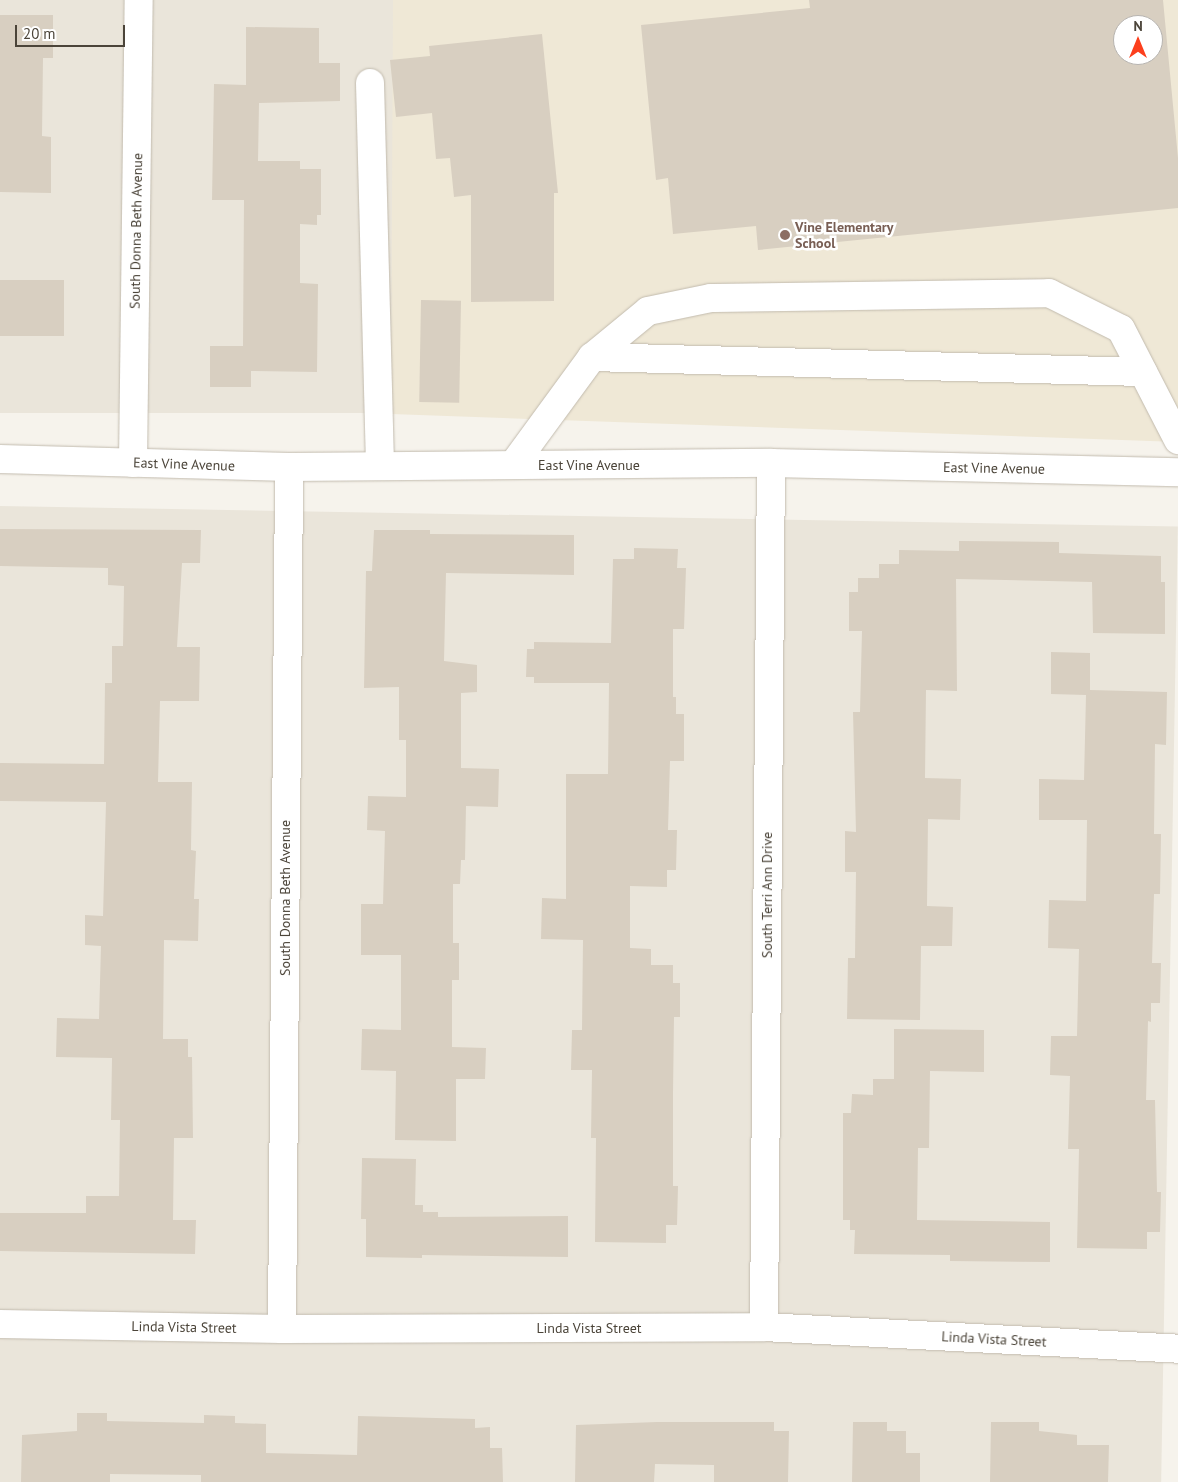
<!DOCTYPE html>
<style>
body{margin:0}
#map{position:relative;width:1178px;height:1482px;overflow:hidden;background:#f6f3ec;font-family:"PT Sans",sans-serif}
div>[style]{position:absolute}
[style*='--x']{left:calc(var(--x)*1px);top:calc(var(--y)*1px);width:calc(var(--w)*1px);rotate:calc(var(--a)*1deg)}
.residential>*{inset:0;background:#eae5da;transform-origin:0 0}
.education>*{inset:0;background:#efe8d6}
.building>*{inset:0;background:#d8cfc1;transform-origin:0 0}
.roads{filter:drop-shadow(0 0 1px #c2bbae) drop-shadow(0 0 1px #c2bbae)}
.minor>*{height:28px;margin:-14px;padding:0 14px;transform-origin:14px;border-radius:14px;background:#fff}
.dots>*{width:14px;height:14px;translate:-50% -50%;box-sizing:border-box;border:2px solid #fff;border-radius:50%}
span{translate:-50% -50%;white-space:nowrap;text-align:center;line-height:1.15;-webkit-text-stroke:5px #fff;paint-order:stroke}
.education-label{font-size:14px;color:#785e54;font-weight:700}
.left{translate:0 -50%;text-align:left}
.street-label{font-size:14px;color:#4b4439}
.north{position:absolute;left:1113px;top:15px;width:50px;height:50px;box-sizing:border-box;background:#fff;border:1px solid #b7b4b0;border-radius:50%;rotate:0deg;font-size:14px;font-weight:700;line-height:20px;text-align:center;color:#4b4439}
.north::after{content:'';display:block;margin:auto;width:18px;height:22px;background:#fc3f1d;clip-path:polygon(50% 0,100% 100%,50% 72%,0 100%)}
.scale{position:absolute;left:15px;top:25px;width:110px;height:22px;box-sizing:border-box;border:2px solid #4b4439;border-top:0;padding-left:6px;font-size:15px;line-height:18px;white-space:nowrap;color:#4b4439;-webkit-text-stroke:4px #fff;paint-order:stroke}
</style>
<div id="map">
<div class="residential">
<i style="left:0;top:0;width:393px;height:413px"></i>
<i style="left:0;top:506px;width:1178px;height:976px;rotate:1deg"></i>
</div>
<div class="education">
<i style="clip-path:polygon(evenodd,393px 0,1178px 0,1178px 442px,391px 414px,393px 0,1123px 25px,1153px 25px,1153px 55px,1123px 55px,1123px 25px)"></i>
</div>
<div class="building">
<i style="clip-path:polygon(evenodd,809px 0,1163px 0,1178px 158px,1178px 208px,758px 250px,756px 226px,673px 234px,668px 178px,656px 180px,641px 25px,810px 8px,809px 0,1123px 25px,1153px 25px,1153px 55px,1123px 55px,1123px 25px)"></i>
<i style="clip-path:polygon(0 15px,53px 15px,53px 58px,43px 58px,42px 136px,51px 137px,51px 193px,0 192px)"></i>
<i style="clip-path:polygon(246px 27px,319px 28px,319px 63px,340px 63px,340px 101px,259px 103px,258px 161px,300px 161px,300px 169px,321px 169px,321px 215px,317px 215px,317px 225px,300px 224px,300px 283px,318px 284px,317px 372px,251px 371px,251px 387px,210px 387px,210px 346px,243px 346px,244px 200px,212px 200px,214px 84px,246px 85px)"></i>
<i style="clip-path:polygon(542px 34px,558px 193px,554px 193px,554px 301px,471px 302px,471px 195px,454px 197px,450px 158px,436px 159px,432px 113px,396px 117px,390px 60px,430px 56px,429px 46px)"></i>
<i style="left:0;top:280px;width:64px;height:56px"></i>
<i style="left:421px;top:300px;width:40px;height:102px;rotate:1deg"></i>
<i style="clip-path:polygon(0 529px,201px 530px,200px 563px,182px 563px,177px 647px,200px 647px,199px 701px,160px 701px,158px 782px,192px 782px,191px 850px,196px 851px,194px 899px,199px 899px,198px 941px,164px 940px,163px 1039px,188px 1039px,188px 1057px,192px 1057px,193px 1138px,174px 1138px,173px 1220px,196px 1220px,195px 1254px,0 1251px,0 1213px,86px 1213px,86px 1196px,119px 1196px,120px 1120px,111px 1120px,112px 1058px,56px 1057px,57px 1018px,99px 1019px,101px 946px,85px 945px,85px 915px,103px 916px,106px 802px,0 801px,0 763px,104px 764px,105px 683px,112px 683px,112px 646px,123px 646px,124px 586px,108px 585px,108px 568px,0 566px)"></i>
<i style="clip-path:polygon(374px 530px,430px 530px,430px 534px,574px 535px,574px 575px,446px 573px,444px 661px,477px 665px,477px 692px,461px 693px,461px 768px,499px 769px,498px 807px,466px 806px,465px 860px,461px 860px,460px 884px,453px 884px,453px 943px,459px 943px,459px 980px,452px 980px,452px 1047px,486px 1048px,485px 1079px,456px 1079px,456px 1141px,395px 1140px,396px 1071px,361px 1070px,362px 1029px,401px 1030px,401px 955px,361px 955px,361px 904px,383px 904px,385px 831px,367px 830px,368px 796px,406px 797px,406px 740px,399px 740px,399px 687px,364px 688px,366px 571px,372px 571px)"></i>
<i style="clip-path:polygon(959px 541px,1059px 542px,1059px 553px,1161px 556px,1161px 582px,1165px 582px,1165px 634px,1093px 633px,1092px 582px,956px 579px,957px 691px,926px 690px,925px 778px,961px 779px,960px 820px,928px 819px,927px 906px,953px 907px,952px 946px,921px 946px,920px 1020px,847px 1019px,848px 958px,855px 958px,856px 872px,845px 872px,845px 831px,856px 832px,853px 712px,860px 712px,862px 631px,849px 631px,849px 592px,858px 592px,858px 578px,879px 578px,879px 564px,899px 564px,899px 550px,959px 551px)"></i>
<i style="clip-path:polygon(634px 548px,678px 549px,677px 568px,686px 568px,684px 629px,673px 629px,673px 697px,676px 697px,676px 714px,684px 714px,684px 761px,670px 761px,668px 830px,677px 830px,676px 870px,667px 870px,667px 887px,630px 886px,630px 948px,651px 949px,651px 965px,673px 965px,673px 983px,680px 983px,680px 1017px,674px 1017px,673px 1094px,673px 1186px,678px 1186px,677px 1225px,666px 1225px,666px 1243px,595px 1242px,596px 1138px,591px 1138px,592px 1070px,571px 1070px,572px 1030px,582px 1030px,583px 940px,541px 939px,542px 898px,566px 899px,566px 774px,608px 774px,609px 683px,534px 683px,534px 677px,526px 677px,527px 649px,534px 649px,534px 642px,611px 643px,613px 559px,634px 559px)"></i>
<i style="clip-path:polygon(1051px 652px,1090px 653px,1090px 690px,1167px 692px,1166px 745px,1155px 744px,1154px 834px,1161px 834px,1160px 894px,1154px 894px,1152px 963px,1161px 963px,1160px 1003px,1151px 1003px,1151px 1022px,1148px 1021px,1146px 1100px,1155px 1100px,1157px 1192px,1161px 1192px,1160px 1232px,1147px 1232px,1147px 1249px,1077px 1248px,1079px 1149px,1068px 1149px,1070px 1076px,1050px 1075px,1051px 1036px,1077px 1036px,1079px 949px,1048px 948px,1049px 900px,1086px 901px,1087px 820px,1039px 820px,1039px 779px,1084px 780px,1086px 695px,1051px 694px)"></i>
<i style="clip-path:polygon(894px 1029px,984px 1030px,984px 1072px,930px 1071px,929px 1148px,918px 1148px,917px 1220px,1050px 1222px,1050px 1262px,950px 1261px,950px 1255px,854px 1254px,855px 1230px,850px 1230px,850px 1220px,843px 1220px,843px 1113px,851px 1113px,852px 1094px,873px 1095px,873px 1079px,894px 1079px)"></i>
<i style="clip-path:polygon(362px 1158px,416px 1159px,415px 1205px,423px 1205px,423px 1212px,438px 1212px,438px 1217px,568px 1216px,568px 1257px,422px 1255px,422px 1258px,366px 1257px,366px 1219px,361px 1219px)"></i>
<i style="clip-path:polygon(77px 1413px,107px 1413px,107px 1421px,204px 1423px,204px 1415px,235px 1416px,235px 1423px,266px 1424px,266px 1453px,357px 1455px,358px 1416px,475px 1419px,475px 1428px,490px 1427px,490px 1448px,502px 1448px,503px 1482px,201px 1482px,201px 1475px,110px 1474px,110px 1482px,21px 1482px,22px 1435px,77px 1431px)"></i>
<i style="clip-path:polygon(657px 1422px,774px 1422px,774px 1431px,789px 1431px,788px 1482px,714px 1482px,714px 1465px,655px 1464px,654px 1482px,575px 1482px,576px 1425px)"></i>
<i style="clip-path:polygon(853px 1422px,887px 1422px,887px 1431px,906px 1431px,906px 1453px,920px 1453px,920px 1482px,852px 1482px)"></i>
<i style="clip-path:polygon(991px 1422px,1039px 1422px,1039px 1431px,1077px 1435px,1077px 1445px,1109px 1445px,1108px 1482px,990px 1482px)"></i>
</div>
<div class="roads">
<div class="minor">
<i style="--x:370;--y:83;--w:383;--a:88.5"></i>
<i style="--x:592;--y:357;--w:551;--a:1.56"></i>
<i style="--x:0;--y:459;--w:289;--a:1.6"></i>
<i style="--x:289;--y:467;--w:482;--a:-0.5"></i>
<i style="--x:771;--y:463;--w:407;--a:1.3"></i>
<i style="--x:133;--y:463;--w:463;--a:-89.3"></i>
<i style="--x:513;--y:465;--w:134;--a:-53.8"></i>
<i style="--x:592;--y:357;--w:72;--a:-39.4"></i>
<i style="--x:648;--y:311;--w:64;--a:-11.7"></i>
<i style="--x:711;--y:298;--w:338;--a:-0.8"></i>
<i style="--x:1049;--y:293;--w:80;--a:26.6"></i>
<i style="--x:1121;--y:329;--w:125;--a:62.8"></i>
<i style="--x:0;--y:1324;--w:282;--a:1"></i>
<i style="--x:282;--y:1329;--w:482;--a:-0.2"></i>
<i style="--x:764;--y:1327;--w:415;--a:3"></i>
<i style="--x:764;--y:1327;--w:864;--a:-89.54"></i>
<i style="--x:282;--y:1329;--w:862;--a:-89.53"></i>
</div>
</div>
<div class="dots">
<i style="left:785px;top:235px;background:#8d6e63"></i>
</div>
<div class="education-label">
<span class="left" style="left:795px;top:235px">Vine Elementary<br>School</span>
</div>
<div class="street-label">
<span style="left:136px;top:231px;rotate:-89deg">South Donna Beth Avenue</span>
<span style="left:184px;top:464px;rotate:2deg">East Vine Avenue</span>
<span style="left:589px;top:465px">East Vine Avenue</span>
<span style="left:994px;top:468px;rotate:1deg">East Vine Avenue</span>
<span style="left:767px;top:895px;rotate:-90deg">South Terri Ann Drive</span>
<span style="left:285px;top:898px;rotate:-90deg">South Donna Beth Avenue</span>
<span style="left:184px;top:1327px;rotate:1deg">Linda Vista Street</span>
<span style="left:589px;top:1328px">Linda Vista Street</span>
<span style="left:994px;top:1339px;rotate:3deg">Linda Vista Street</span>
</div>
<div class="north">N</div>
<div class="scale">20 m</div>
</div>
